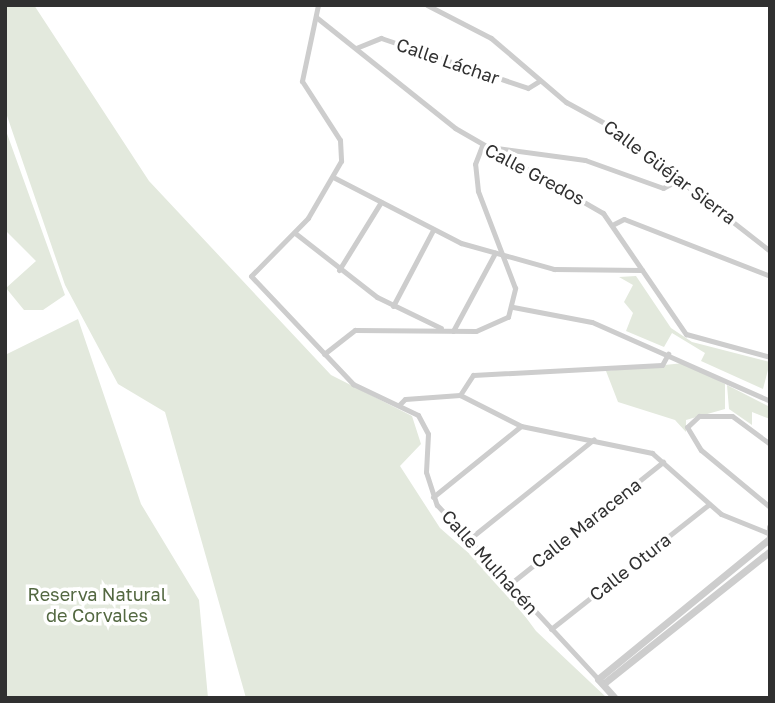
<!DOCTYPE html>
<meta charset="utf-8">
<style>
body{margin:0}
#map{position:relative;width:775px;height:703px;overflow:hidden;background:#fff;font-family:"Golos Text",sans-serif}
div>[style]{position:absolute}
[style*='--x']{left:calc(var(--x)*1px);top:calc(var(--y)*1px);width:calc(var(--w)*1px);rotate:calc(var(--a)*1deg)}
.green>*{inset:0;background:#e3e9dd}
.stream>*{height:2px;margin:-1px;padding:0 1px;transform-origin:1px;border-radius:1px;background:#cedeea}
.minor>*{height:5px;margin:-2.5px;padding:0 2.5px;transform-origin:2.5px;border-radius:2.5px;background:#cdcdcd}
.tertiary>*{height:7px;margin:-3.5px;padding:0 3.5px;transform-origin:3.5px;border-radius:3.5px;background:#cdcdcd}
span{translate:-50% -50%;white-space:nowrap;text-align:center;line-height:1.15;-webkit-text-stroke:7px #fff;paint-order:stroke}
.street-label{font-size:18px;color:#303030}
.park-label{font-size:18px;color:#536841}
.frame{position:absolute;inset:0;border:7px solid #303030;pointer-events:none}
</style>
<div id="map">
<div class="green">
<i style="clip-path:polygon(5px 5px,34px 5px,149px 181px,331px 375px,412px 416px,421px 444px,400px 466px,440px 528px,496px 577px,536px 631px,607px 698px,246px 698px,165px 412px,118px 384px,65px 285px,5px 110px)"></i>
<i style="clip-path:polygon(5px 128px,65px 295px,43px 310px,24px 310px,6px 288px,36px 261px,6px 231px)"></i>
<i style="clip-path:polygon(636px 276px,671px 328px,692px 342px,770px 362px,763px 389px,701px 361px,705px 353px,672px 333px,664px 347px,626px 331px,633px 313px,624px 302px,633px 285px,619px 277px)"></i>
<i style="clip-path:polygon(78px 319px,141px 504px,199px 600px,208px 698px,5px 698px,5px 355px)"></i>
<i style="clip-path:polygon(684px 363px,725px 384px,725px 409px,686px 420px,686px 432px,675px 420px,618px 402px,606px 371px)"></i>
<i style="clip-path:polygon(727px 385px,770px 407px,770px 419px,752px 412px,752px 425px,729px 409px)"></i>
</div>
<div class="stream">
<i style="--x:5;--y:667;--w:10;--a:90"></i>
</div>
<div class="minor">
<i style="--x:318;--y:5;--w:78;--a:101.9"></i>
<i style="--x:302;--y:81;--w:70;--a:57.2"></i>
<i style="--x:340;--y:140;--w:21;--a:87"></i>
<i style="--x:341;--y:161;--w:66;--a:120.1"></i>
<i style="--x:308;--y:218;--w:81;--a:134.5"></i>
<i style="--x:251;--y:276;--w:149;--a:46.6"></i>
<i style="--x:353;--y:384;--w:72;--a:25.5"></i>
<i style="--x:418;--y:415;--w:21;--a:62"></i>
<i style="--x:428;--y:434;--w:38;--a:93"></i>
<i style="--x:426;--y:472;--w:35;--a:72"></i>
<i style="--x:437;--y:505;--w:237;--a:47.2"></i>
<i style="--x:427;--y:5;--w:72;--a:27.3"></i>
<i style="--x:491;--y:38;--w:99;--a:40.5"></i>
<i style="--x:566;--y:102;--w:50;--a:28.6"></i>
<i style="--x:610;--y:126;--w:203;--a:38"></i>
<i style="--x:316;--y:17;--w:178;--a:38.6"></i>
<i style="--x:455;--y:128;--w:171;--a:29.9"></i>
<i style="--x:603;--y:213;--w:147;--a:55.6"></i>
<i style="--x:686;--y:334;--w:87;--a:15.3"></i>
<i style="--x:356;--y:48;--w:27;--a:-22"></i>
<i style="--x:381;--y:38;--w:155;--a:18.8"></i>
<i style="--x:528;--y:88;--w:13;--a:-32"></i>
<i style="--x:333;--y:177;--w:144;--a:27.3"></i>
<i style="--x:461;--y:243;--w:97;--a:15.6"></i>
<i style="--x:554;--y:269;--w:88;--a:0.7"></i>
<i style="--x:614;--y:224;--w:11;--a:-27"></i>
<i style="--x:624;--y:219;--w:157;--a:21.3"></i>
<i style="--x:295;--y:233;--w:104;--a:38"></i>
<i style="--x:377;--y:297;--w:71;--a:25.8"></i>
<i style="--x:339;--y:270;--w:80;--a:-58.3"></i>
<i style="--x:393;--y:306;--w:86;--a:-62.2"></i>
<i style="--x:513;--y:307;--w:80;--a:10.8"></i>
<i style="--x:592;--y:322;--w:195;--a:23.9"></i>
<i style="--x:453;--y:331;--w:89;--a:-61.7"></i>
<i style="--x:324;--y:354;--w:39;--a:-38"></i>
<i style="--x:355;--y:330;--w:121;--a:0.5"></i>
<i style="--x:476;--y:331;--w:35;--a:-24"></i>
<i style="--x:508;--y:317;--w:30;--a:-76"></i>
<i style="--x:515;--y:288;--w:104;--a:-110.9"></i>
<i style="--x:478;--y:191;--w:27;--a:-96"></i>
<i style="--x:475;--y:164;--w:19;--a:-69"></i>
<i style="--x:482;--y:146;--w:104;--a:7.7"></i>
<i style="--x:585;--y:160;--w:83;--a:19.7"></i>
<i style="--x:663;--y:188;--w:17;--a:-28"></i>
<i style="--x:460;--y:395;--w:68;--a:26.9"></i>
<i style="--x:521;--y:426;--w:134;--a:11.6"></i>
<i style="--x:652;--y:453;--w:92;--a:41.5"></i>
<i style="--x:721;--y:514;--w:51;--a:22"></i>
<i style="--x:460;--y:395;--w:24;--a:-57"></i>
<i style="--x:473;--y:375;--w:189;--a:-3"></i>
<i style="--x:662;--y:365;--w:13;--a:-61"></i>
<i style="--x:399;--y:405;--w:8;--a:-45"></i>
<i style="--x:405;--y:399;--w:55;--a:-4.2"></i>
<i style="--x:770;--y:444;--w:47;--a:-143.6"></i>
<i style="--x:732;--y:416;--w:33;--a:180"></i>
<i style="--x:699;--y:416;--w:16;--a:137"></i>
<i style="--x:687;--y:427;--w:27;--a:59"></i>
<i style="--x:701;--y:450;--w:89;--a:39.6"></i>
<i style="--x:433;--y:497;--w:113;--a:-38.9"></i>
<i style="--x:468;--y:540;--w:161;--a:-38.7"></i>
<i style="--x:510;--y:584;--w:196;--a:-38.6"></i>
<i style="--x:551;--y:629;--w:201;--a:-38.3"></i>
</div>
<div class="tertiary">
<i style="--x:770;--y:543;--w:16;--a:-90"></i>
<i style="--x:603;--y:684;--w:213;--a:-38.5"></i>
<i style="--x:615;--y:698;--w:25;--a:-132"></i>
<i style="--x:598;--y:679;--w:220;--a:-39.3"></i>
</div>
<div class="street-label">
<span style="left:448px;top:61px;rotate:19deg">Calle Láchar</span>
<span style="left:670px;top:172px;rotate:37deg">Calle Güéjar Sierra</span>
<span style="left:535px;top:174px;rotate:28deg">Calle Gredos</span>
<span style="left:586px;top:523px;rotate:-38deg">Calle Maracena</span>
<span style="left:490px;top:562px;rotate:48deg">Calle Mulhacén</span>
<span style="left:630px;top:567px;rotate:-38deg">Calle Otura</span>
</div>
<div class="park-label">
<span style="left:97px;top:605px">Reserva Natural<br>de Corvales</span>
</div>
<div class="frame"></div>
</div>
